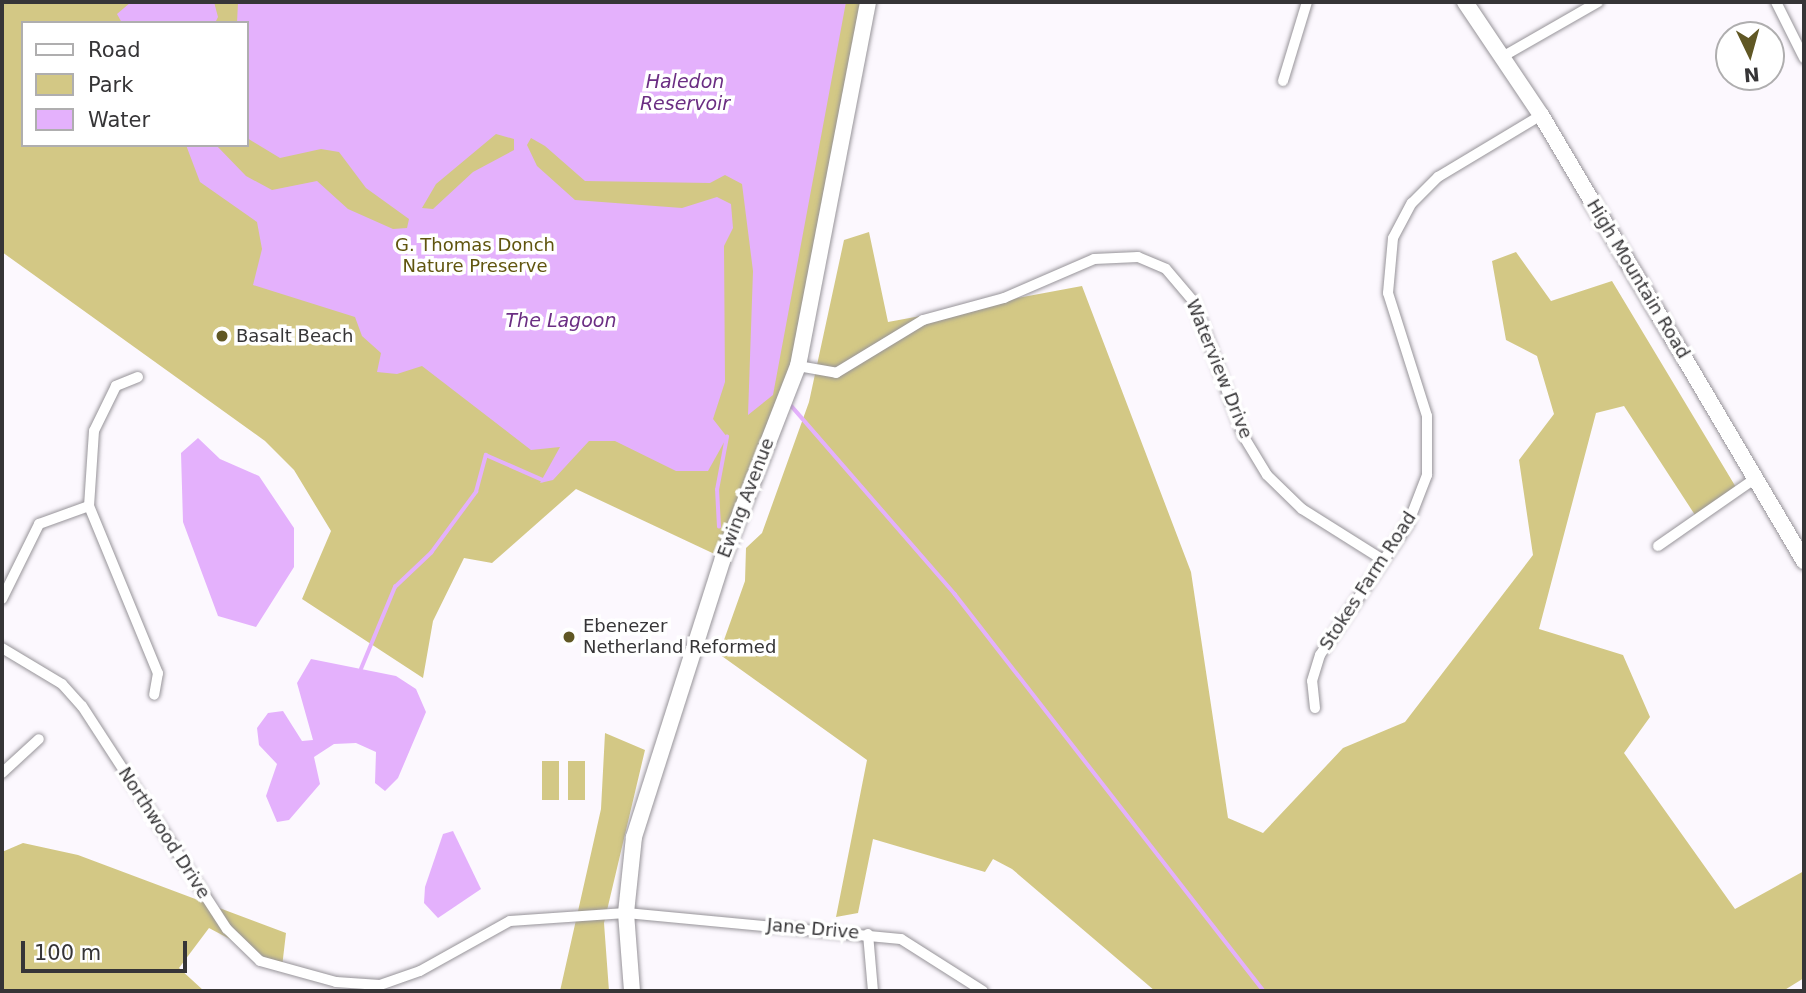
<!DOCTYPE html>
<style>
body{margin:0}
#map{position:relative;width:1806px;height:993px;overflow:hidden;background:#fcf8fe;font-family:"DejaVu Sans",sans-serif}
div>[style]{position:absolute}
[style*='--x']{left:calc(var(--x)*1px);top:calc(var(--y)*1px);width:calc(var(--w)*1px);rotate:calc(var(--a)*1deg)}
.green>*{inset:0;background:#d3c885;transform-origin:0 0}
.water>*{inset:0;background:#e4b1fc}
.stream>*{height:3.5px;margin:-1.75px;padding:0 1.75px;transform-origin:1.75px;border-radius:1.75px;background:#e4b1fc}
.roads{filter:drop-shadow(0 0 2px #979499) drop-shadow(0 0 2px #979499)}
.street>*{height:10px;margin:-5px;padding:0 5px;transform-origin:5px;border-radius:5px;background:#fff}
.secondary>*{height:16px;margin:-8px;padding:0 8px;transform-origin:8px;border-radius:8px;background:#fff}
.dots>*{width:19px;height:19px;translate:-50% -50%;box-sizing:border-box;border:4px solid #fff;border-radius:50%}
span{translate:-50% -50%;white-space:nowrap;text-align:center;line-height:1.15;-webkit-text-stroke:7px #fff;paint-order:stroke}
.park-label{font-size:18px;color:#60550e}
.street-label{font-size:18px;color:#363537}
.poi-label{font-size:18px;color:#363537}
.left{translate:0 -50%;text-align:left}
.water-label{font-size:19px;color:#6b2e83;font-style:italic}
.frame{position:absolute;inset:0;border:4px solid #363537;pointer-events:none}
.legend{position:absolute;left:21px;top:21px;width:228px;height:126px;box-sizing:border-box;background:#fff;border:2px solid #afaeaf;margin:0;padding:9px 12px;list-style:none;font-size:21px;color:#363537}
.legend li{display:flex;align-items:center;gap:14px;height:35px}
.legend b{width:35px;border:2px solid #afaeaf}
.north{position:absolute;left:1715px;top:21px;width:70px;height:70px;box-sizing:border-box;background:#fff;border:2px solid #afaeaf;border-radius:50%;rotate:175deg;font-size:19px;font-weight:700;line-height:28px;text-align:center;color:#363537}
.north::after{content:'';display:block;margin:auto;width:24px;height:32px;background:#605724;clip-path:polygon(50% 0,100% 100%,50% 72%,0 100%)}
.scale{position:absolute;left:21px;top:941px;width:166px;height:32px;box-sizing:border-box;border:4px solid #363537;border-top:0;padding-left:9px;font-size:21px;line-height:24px;white-space:nowrap;color:#363537;-webkit-text-stroke:5px #fff;paint-order:stroke}
</style>
<div id="map">
<div class="green">
<i style="clip-path:polygon(evenodd,2px 2px,868px 2px,800px 356px,723px 558px,576px 489px,492px 563px,464px 558px,433px 621px,423px 678px,302px 599px,331px 531px,294px 470px,265px 441px,2px 252px,2px 2px,23px 23px,247px 23px,247px 145px,23px 145px,23px 23px)"></i>
<i style="clip-path:polygon(869px 232px,888px 322px,1082px 286px,1191px 572px,1228px 818px,1263px 833px,1343px 748px,1405px 722px,1533px 555px,1519px 460px,1554px 414px,1537px 356px,1506px 340px,1492px 261px,1516px 252px,1551px 301px,1612px 281px,1737px 489px,1695px 515px,1624px 406px,1596px 413px,1539px 629px,1623px 655px,1650px 717px,1624px 753px,1735px 909px,1804px 871px,1804px 978px,1783px 991px,1155px 991px,1012px 869px,993px 859px,985px 872px,873px 839px,858px 913px,836px 917px,867px 760px,719px 654px,745px 581px,746px 548px,762px 533px,809px 402px,844px 240px)"></i>
<i style="clip-path:polygon(605px 733px,645px 750px,604px 923px,609px 991px,560px 991px,601px 809px)"></i>
<i style="left:542px;top:761px;width:17px;height:39px"></i>
<i style="left:568px;top:761px;width:17px;height:39px"></i>
<i style="clip-path:polygon(23px 843px,78px 855px,286px 933px,282px 967px,209px 928px,179px 968px,204px 991px,2px 991px,2px 852px)"></i>
</div>
<div class="water">
<i style="clip-path:polygon(131px 2px,214px 2px,218px 17px,215px 23px,122px 23px,117px 14px)"></i>
<i style="clip-path:polygon(evenodd,238px 2px,846px 2px,773px 395px,748px 415px,753px 271px,742px 184px,725px 175px,710px 183px,585px 181px,545px 146px,531px 138px,527px 145px,537px 166px,575px 200px,682px 208px,717px 197px,731px 204px,733px 228px,724px 246px,725px 382px,713px 419px,727px 437px,708px 471px,676px 471px,615px 441px,589px 441px,553px 480px,540px 483px,560px 447px,531px 450px,422px 366px,397px 374px,377px 372px,381px 353px,362px 336px,355px 317px,253px 285px,262px 249px,257px 222px,200px 182px,186px 145px,216px 145px,246px 176px,272px 190px,317px 181px,348px 209px,393px 229px,407px 228px,409px 219px,366px 188px,339px 152px,321px 149px,280px 158px,247px 138px,247px 23px,237px 23px,238px 2px,496px 134px,514px 139px,514px 150px,473px 172px,433px 209px,422px 208px,436px 184px,496px 134px)"></i>
<i style="clip-path:polygon(198px 438px,220px 459px,259px 476px,294px 528px,294px 567px,256px 627px,218px 616px,183px 522px,181px 453px)"></i>
<i style="clip-path:polygon(311px 659px,396px 676px,416px 689px,426px 712px,398px 778px,385px 791px,375px 783px,376px 752px,356px 743px,334px 744px,314px 757px,320px 784px,289px 820px,277px 822px,266px 796px,277px 764px,259px 745px,257px 728px,268px 713px,283px 711px,302px 741px,313px 740px,297px 683px)"></i>
<i style="clip-path:polygon(453px 831px,481px 889px,438px 918px,424px 903px,425px 887px,443px 834px)"></i>
</div>
<div class="stream">
<i style="--x:789;--y:403;--w:253;--a:49"></i>
<i style="--x:955;--y:594;--w:503;--a:52.11"></i>
<i style="--x:719;--y:527;--w:37;--a:-93"></i>
<i style="--x:717;--y:490;--w:54;--a:-79.3"></i>
<i style="--x:361;--y:669;--w:89;--a:-67.5"></i>
<i style="--x:395;--y:587;--w:50;--a:-43.4"></i>
<i style="--x:431;--y:553;--w:76;--a:-53.6"></i>
<i style="--x:476;--y:492;--w:38;--a:-75"></i>
<i style="--x:486;--y:455;--w:62;--a:23.7"></i>
</div>
<div class="roads">
<div class="street">
<i style="--x:1776;--y:2;--w:63;--a:63.4"></i>
<i style="--x:1502;--y:57;--w:111;--a:-29.8"></i>
<i style="--x:1283;--y:81;--w:83;--a:-73.1"></i>
<i style="--x:798;--y:366;--w:39;--a:10"></i>
<i style="--x:836;--y:373;--w:102;--a:-31.3"></i>
<i style="--x:923;--y:320;--w:84;--a:-15.2"></i>
<i style="--x:1004;--y:298;--w:98;--a:-23.4"></i>
<i style="--x:1094;--y:259;--w:44;--a:-2.6"></i>
<i style="--x:1138;--y:257;--w:30;--a:23"></i>
<i style="--x:1166;--y:269;--w:43;--a:49.7"></i>
<i style="--x:1194;--y:302;--w:144;--a:69.7"></i>
<i style="--x:1244;--y:437;--w:44;--a:58.8"></i>
<i style="--x:1267;--y:475;--w:49;--a:44.2"></i>
<i style="--x:1302;--y:509;--w:96;--a:32.2"></i>
<i style="--x:138;--y:377;--w:24;--a:158"></i>
<i style="--x:116;--y:386;--w:50;--a:116.1"></i>
<i style="--x:94;--y:431;--w:75;--a:93.8"></i>
<i style="--x:89;--y:506;--w:181;--a:67.6"></i>
<i style="--x:158;--y:673;--w:22;--a:100"></i>
<i style="--x:1658;--y:546;--w:119;--a:-34.8"></i>
<i style="--x:2;--y:599;--w:84;--a:-63.7"></i>
<i style="--x:39;--y:524;--w:53;--a:-19.8"></i>
<i style="--x:2;--y:648;--w:70;--a:31"></i>
<i style="--x:62;--y:684;--w:30;--a:48"></i>
<i style="--x:82;--y:706;--w:266;--a:57"></i>
<i style="--x:227;--y:929;--w:46;--a:44.1"></i>
<i style="--x:260;--y:961;--w:79;--a:15.4"></i>
<i style="--x:336;--y:982;--w:44;--a:3.9"></i>
<i style="--x:380;--y:985;--w:42;--a:-19.3"></i>
<i style="--x:420;--y:971;--w:103;--a:-29.1"></i>
<i style="--x:510;--y:921;--w:116;--a:-3.9"></i>
<i style="--x:626;--y:913;--w:276;--a:5.4"></i>
<i style="--x:901;--y:939;--w:97;--a:32.4"></i>
<i style="--x:1315;--y:708;--w:27;--a:-96"></i>
<i style="--x:1312;--y:681;--w:27;--a:-73"></i>
<i style="--x:1320;--y:655;--w:158;--a:-56.1"></i>
<i style="--x:1408;--y:524;--w:53;--a:-68.8"></i>
<i style="--x:1427;--y:475;--w:59;--a:-90"></i>
<i style="--x:1427;--y:416;--w:129;--a:-107.6"></i>
<i style="--x:1388;--y:293;--w:55;--a:-84.8"></i>
<i style="--x:1393;--y:238;--w:40;--a:-62"></i>
<i style="--x:1412;--y:203;--w:37;--a:-45"></i>
<i style="--x:1438;--y:177;--w:120;--a:-31"></i>
<i style="--x:2;--y:773;--w:50;--a:-42.6"></i>
<i style="--x:868;--y:934;--w:57;--a:85"></i>
</div>
<div class="secondary">
<i style="--x:1465;--y:2;--w:136;--a:56.1"></i>
<i style="--x:1541;--y:115;--w:518;--a:59.47"></i>
<i style="--x:632;--y:991;--w:78;--a:-94.4"></i>
<i style="--x:626;--y:913;--w:76;--a:-84"></i>
<i style="--x:634;--y:837;--w:293;--a:-72.3"></i>
<i style="--x:723;--y:558;--w:206;--a:-68.7"></i>
<i style="--x:798;--y:366;--w:371;--a:-79.1"></i>
</div>
</div>
<div class="dots">
<i style="left:222px;top:336px;background:#605724"></i>
<i style="left:569px;top:637px;background:#605724"></i>
</div>
<div class="park-label">
<span style="left:475px;top:256px">G. Thomas Donch<br>Nature Preserve</span>
</div>
<div class="street-label">
<span style="left:1638px;top:279px;rotate:59deg">High Mountain Road</span>
<span style="left:1219px;top:369px;rotate:68deg">Waterview Drive</span>
<span style="left:746px;top:498px;rotate:-69deg">Ewing Avenue</span>
<span style="left:1368px;top:581px;rotate:-57deg">Stokes Farm Road</span>
<span style="left:164px;top:833px;rotate:57deg">Northwood Drive</span>
<span style="left:813px;top:929px;rotate:5deg">Jane Drive</span>
</div>
<div class="poi-label">
<span class="left" style="left:236px;top:336px">Basalt Beach</span>
<span class="left" style="left:583px;top:637px">Ebenezer<br>Netherland Reformed</span>
</div>
<div class="water-label">
<span style="left:685px;top:93px">Haledon<br>Reservoir</span>
<span style="left:561px;top:321px">The Lagoon</span>
</div>
<div class="frame"></div>
<ul class="legend">
<li><b style="height:9px;background:#fff"></b>Road</li>
<li><b style="height:19px;background:#d3c885"></b>Park</li>
<li><b style="height:19px;background:#e4b1fc"></b>Water</li>
</ul>
<div class="north">N</div>
<div class="scale">100 m</div>
</div>
